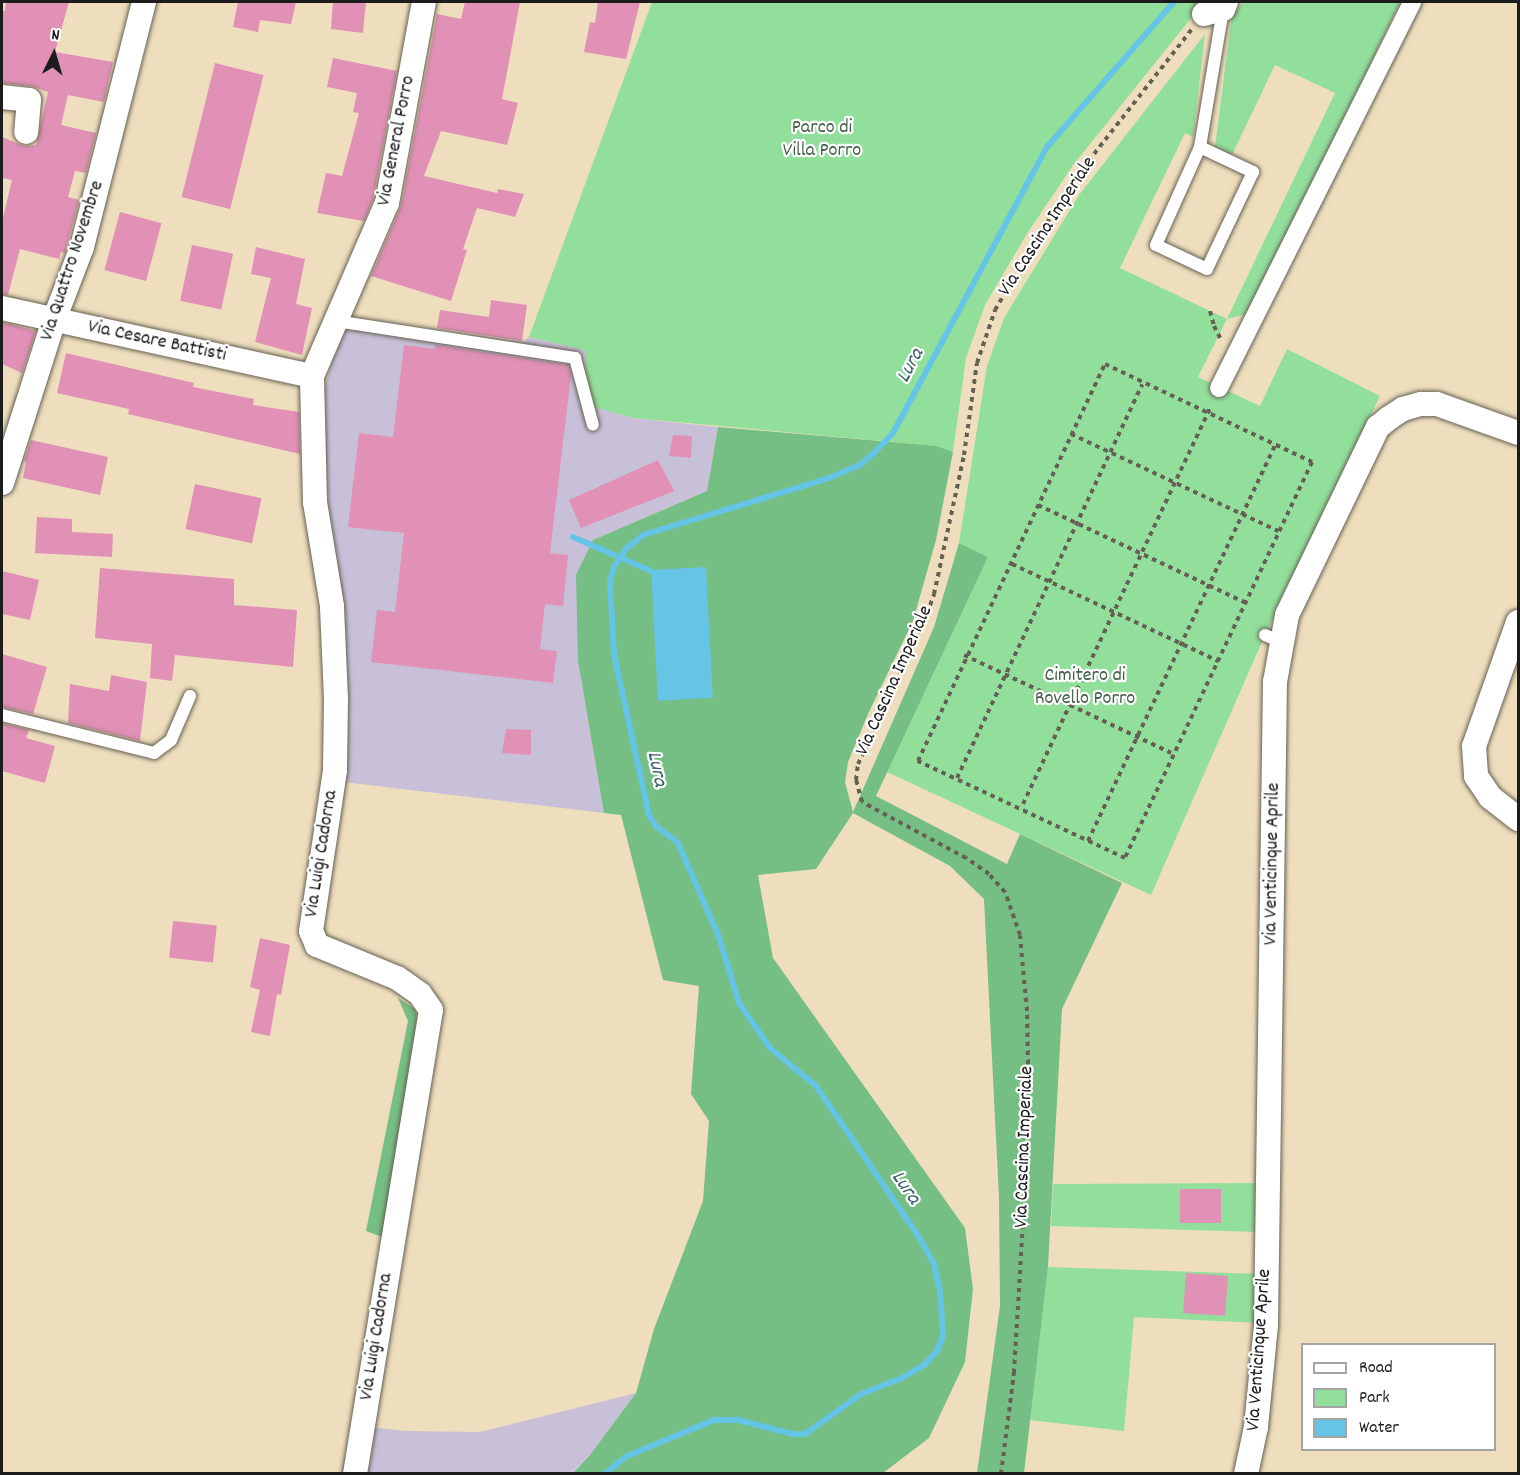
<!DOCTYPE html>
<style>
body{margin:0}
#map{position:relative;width:1520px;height:1475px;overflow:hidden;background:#eedebd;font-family:Dekko,sans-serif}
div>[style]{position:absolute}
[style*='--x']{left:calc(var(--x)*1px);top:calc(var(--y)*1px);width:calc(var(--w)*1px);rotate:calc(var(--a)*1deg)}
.industrial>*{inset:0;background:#c8c0d8}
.green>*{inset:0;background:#92df9c}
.forest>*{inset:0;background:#75be84}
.water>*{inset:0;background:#66c4e4;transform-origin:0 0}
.stream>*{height:6px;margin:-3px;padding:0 3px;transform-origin:3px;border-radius:3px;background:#66c4e4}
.building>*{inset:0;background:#e091b5;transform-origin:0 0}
.path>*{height:4px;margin-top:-2px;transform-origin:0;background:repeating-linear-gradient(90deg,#666054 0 4.5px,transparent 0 9px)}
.roads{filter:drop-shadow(0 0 2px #666054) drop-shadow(0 0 2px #666054)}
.service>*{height:12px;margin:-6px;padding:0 6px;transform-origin:6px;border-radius:6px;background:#fff}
.pedestrian>*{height:18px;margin:-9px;padding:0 9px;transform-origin:9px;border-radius:9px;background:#fff}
.minor>*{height:24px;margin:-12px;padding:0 12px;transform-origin:12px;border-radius:12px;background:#fff}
span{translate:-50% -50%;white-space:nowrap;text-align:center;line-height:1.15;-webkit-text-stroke:4.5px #fff;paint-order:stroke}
.park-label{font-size:20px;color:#456049}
.street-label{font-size:20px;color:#1c1c1c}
.water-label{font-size:21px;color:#3a5f6c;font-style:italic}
.frame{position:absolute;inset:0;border:3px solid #1c1c1c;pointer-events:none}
.legend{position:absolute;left:1301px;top:1343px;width:195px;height:108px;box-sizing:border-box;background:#fff;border:2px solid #a4a4a4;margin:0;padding:8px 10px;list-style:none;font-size:18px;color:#1c1c1c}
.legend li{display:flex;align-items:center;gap:12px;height:30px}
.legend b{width:30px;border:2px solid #a4a4a4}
.north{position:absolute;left:24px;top:24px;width:60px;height:60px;-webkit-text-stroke:4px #fff;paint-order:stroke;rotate:5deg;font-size:16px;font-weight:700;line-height:24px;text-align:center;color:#1c1c1c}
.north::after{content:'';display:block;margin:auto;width:21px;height:27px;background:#1c1c1c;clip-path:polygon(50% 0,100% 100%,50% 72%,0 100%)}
</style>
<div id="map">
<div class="industrial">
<i style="clip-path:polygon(343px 318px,523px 342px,529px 337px,585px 350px,587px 404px,633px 418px,718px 427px,707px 491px,593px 540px,578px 661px,604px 813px,343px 782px,328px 517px,324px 392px)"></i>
<i style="clip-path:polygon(636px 1393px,590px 1455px,572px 1473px,341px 1474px,352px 1425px,406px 1431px,480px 1432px)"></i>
</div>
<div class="green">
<i style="clip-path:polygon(652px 2px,1204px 2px,1074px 164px,1028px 232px,985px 305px,966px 358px,953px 452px,937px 446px,633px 418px,587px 405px,585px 350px,529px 337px)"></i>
<i style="clip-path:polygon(1244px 2px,1400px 2px,1254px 312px,1227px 319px,1198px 377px,1260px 406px,1287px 349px,1380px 396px,1265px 635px,1151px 895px,887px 772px,988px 557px,959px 543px,987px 366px,1004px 318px,1079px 195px,1205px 34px,1193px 137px,1185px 133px,1120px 268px,1227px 319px,1335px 93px,1275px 65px,1232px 155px,1215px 147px,1232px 14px)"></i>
<i style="clip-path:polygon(1262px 1183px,1261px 1232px,1051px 1226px,1053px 1184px)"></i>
<i style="clip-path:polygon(1048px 1267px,1260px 1274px,1259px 1323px,1134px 1317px,1124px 1431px,1030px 1420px)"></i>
</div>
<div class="forest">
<i style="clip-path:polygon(718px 427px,937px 446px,953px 452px,936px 540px,913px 621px,868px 714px,848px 762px,845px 782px,853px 812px,934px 627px,959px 543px,988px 557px,876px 796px,1007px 864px,1020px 834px,1122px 883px,1062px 1009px,1048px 1267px,1024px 1473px,977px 1473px,1000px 1306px,999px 1197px,984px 899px,950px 866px,853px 813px,816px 869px,758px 875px,773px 958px,965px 1228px,973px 1289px,965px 1362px,929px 1438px,883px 1473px,572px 1474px,590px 1455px,636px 1393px,654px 1329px,703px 1201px,709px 1121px,691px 1094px,699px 986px,663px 980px,621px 815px,604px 813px,578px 661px,576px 575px,593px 540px,707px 491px)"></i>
<i style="clip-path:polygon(398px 998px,415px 1009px,420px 1029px,385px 1238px,366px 1231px,408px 1021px)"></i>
</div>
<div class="water">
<i style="left:706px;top:567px;width:131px;height:55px;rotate:87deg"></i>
</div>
<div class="stream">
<i style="--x:573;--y:537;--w:85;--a:23.6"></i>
<i style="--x:605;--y:1474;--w:26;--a:-40"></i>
<i style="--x:625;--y:1457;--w:96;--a:-22.6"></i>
<i style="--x:714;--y:1420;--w:24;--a:0"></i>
<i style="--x:738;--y:1420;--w:57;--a:14.3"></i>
<i style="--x:793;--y:1434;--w:12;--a:0"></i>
<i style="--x:805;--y:1434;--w:69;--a:-35.5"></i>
<i style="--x:861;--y:1394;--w:44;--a:-21.3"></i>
<i style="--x:902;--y:1378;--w:27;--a:-31"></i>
<i style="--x:925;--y:1364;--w:18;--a:-47"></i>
<i style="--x:937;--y:1351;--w:17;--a:-69"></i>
<i style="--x:943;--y:1335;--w:45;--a:-93.8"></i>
<i style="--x:940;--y:1290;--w:27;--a:-103"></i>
<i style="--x:934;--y:1264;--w:31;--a:-119"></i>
<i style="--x:919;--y:1237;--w:183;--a:-124.3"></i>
<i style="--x:816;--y:1086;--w:60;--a:-140.4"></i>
<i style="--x:770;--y:1048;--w:55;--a:-124.6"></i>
<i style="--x:739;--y:1003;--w:69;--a:-106.9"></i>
<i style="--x:719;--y:937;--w:103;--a:-113.6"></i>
<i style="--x:678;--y:843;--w:28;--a:-142"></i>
<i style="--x:656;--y:826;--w:13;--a:-122"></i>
<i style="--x:649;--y:815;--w:164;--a:-102.3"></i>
<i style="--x:614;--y:655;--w:74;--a:-93.1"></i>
<i style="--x:610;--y:581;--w:15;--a:-74"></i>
<i style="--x:614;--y:567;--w:23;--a:-56"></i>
<i style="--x:627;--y:548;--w:21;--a:-39"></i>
<i style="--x:643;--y:535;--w:195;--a:-17"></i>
<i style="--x:829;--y:478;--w:34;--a:-23"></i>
<i style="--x:860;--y:465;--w:23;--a:-41"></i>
<i style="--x:877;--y:450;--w:23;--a:-47"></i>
<i style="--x:893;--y:433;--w:325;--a:-61.7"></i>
<i style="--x:1047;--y:147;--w:193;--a:-48.8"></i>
</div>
<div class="building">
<i style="clip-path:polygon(6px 2px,69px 2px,55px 52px,113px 62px,104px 102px,68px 95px,61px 125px,96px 133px,86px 173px,75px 171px,68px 197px,79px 200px,65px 253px,61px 252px,59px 259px,20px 249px,8px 295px,2px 294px,2px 222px,12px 180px,2px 178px,2px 137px,24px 146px,36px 145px,48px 92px,31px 86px,2px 83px,2px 11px,5px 11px)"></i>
<i style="clip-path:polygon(238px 2px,296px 2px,291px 24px,260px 20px,258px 32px,233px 27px)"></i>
<i style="clip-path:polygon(333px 2px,366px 2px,363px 33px,331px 29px)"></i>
<i style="clip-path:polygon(465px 2px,520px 2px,502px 99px,518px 103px,507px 145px,441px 131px,424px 176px,497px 193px,498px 189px,524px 194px,515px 217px,477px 208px,463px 249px,467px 250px,451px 301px,371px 276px,401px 206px,437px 14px,461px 19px)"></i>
<i style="clip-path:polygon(598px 2px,640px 2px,626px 59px,584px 52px,590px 22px,595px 23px)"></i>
<i style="clip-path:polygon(333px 58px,397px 71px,373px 199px,364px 221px,317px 213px,326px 173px,342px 176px,359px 113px,353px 112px,357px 93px,327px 87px)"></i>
<i style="left:215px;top:63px;width:50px;height:138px;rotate:14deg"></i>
<i style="left:120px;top:212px;width:43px;height:60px;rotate:15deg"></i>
<i style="left:192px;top:245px;width:42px;height:57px;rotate:12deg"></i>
<i style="clip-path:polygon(256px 247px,305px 259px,296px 304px,312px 308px,302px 355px,255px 342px,271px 278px,251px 274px)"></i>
<i style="clip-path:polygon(491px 300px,527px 305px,522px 341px,437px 328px,440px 310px,489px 317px)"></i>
<i style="clip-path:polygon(2px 322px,36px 331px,22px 373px,2px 364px)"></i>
<i style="clip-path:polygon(404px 345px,435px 349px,435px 345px,568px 365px,571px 375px,550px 553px,568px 555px,563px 606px,545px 604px,540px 649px,557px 651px,553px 683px,371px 662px,377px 610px,395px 612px,404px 533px,348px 527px,359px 433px,393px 437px)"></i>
<i style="clip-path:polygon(66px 353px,194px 383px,193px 387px,254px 399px,253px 405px,299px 412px,300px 454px,128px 414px,129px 409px,57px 393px)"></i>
<i style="clip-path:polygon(673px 435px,692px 436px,691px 458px,669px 456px)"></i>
<i style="clip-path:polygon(31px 440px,108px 457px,100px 495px,23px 478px,26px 462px,24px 461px)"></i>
<i style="clip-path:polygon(658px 460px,674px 491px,581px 528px,569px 500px)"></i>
<i style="left:195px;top:484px;width:68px;height:46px;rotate:12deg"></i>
<i style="clip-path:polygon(37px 517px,72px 519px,72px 532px,113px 534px,112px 557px,35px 553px)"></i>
<i style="clip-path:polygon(100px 568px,234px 579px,234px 605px,297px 610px,293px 667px,175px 655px,172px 681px,150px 678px,152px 644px,95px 638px)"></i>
<i style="clip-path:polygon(2px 571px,39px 580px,30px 620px,2px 614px)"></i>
<i style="clip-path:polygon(2px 654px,47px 667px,33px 714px,2px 707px)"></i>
<i style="clip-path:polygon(111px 675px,147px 682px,140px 741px,68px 723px,70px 684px,109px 691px)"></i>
<i style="clip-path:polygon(2px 723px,29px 730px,26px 738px,55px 746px,45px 783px,2px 771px)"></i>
<i style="clip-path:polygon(506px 729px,531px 730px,531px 755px,502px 753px)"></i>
<i style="left:173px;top:921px;width:44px;height:37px;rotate:6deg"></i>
<i style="clip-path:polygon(260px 938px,290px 945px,281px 995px,277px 994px,270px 1036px,251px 1032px,260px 990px,250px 987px)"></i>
<i style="left:1180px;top:1189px;width:41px;height:34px"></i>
<i style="left:1186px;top:1273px;width:42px;height:40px;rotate:4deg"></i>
</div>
<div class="path">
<i style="--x:1210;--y:311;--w:16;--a:75"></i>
<i style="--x:1214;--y:326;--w:16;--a:63"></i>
<i style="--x:1105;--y:364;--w:229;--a:25.3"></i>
<i style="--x:1312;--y:462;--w:438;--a:115.3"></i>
<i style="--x:1125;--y:858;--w:229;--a:-154.9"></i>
<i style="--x:918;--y:761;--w:439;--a:-64.8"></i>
<i style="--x:1071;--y:434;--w:229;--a:25.1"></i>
<i style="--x:1038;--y:505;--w:228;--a:25.2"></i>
<i style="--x:1012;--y:564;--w:228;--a:25.2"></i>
<i style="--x:964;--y:655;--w:229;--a:25.3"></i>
<i style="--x:957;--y:778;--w:435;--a:-64.8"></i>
<i style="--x:1023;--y:804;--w:439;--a:-64.7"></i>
<i style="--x:1088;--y:841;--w:437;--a:-64.7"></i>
<i style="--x:1001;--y:1474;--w:102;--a:-82.7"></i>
<i style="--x:1014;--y:1373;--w:255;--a:-86.6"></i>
<i style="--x:1029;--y:1118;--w:107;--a:-91.1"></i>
<i style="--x:1027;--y:1011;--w:76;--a:-95.3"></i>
<i style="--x:1020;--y:935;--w:46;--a:-109.2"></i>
<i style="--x:1005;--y:892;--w:24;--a:-132"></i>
<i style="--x:989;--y:874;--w:28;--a:-145"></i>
<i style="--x:966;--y:858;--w:118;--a:-151.7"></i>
<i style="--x:862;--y:802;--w:23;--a:-105"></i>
<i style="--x:856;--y:780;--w:16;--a:-83"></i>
<i style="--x:858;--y:764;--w:157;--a:-65.1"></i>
<i style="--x:924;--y:622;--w:30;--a:-70"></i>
<i style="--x:934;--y:594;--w:142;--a:-77.8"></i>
<i style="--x:964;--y:455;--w:93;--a:-82"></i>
<i style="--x:977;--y:363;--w:56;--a:-71.2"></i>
<i style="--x:995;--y:310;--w:83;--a:-59.7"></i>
<i style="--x:1037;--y:238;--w:84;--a:-56.7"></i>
<i style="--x:1083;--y:168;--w:177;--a:-51.9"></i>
</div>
<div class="roads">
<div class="service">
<i style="--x:1200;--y:147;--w:59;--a:25.3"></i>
<i style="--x:1253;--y:172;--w:107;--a:115.4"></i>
<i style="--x:1207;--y:269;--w:56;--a:-154.8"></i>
<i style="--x:1156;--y:245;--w:107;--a:-65.8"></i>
<i style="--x:1200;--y:147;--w:140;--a:-80.5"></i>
<i style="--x:336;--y:321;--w:242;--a:8.8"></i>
<i style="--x:575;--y:358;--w:69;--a:75"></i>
<i style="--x:1265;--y:635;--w:20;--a:24"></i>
<i style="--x:2;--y:715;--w:157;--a:14"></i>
<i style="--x:154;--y:753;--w:21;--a:-37"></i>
<i style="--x:171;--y:740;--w:48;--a:-66.6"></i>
</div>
<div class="pedestrian">
<i style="--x:1219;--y:388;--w:432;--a:-63.4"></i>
</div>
<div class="minor">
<i style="--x:1204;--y:14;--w:20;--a:-15"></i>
<i style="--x:1223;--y:9;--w:8;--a:-67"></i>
<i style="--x:2;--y:97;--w:27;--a:6"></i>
<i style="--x:29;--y:100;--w:32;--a:95"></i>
<i style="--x:2;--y:308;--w:317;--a:12.4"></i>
<i style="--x:2;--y:483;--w:171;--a:-72.3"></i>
<i style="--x:54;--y:320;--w:78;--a:-69"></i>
<i style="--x:82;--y:247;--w:253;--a:-75.8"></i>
<i style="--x:1518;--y:622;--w:132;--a:109.5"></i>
<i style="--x:1474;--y:746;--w:30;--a:86"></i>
<i style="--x:1476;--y:776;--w:25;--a:56"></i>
<i style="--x:1490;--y:797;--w:36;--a:38"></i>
<i style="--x:355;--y:1474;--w:470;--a:-80.7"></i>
<i style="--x:431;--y:1010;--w:19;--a:-125"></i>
<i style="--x:420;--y:994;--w:28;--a:-145"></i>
<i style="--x:397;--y:978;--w:87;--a:-157.6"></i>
<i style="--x:317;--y:945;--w:15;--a:-113"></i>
<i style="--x:311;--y:931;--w:163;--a:-81.5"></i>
<i style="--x:335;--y:770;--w:71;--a:-89.2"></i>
<i style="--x:336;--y:699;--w:93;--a:-92.5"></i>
<i style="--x:332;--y:606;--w:105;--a:-99.3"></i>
<i style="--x:315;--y:502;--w:126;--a:-91.4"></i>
<i style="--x:312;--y:376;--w:189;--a:-66.6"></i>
<i style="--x:387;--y:203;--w:204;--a:-79.6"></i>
<i style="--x:1246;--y:1474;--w:48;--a:-78"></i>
<i style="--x:1256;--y:1427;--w:102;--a:-84.4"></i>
<i style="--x:1266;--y:1325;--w:643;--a:-89.2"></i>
<i style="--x:1275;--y:682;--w:68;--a:-79.8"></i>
<i style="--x:1287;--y:615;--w:209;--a:-64.2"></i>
<i style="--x:1378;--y:427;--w:14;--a:-39"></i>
<i style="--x:1389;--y:418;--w:17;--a:-33"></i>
<i style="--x:1403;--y:409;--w:19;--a:-16"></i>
<i style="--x:1421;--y:404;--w:16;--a:0"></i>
<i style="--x:1437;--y:404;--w:86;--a:19.7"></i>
</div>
</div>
<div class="park-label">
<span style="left:822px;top:140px">Parco di<br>Villa Porro</span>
<span style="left:1085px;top:688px">Cimitero di<br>Rovello Porro</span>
</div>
<div class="street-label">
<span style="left:397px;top:141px;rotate:-79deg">Via General Porro</span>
<span style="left:1048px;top:227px;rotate:-57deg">Via Cascina Imperiale</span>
<span style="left:73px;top:261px;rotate:-72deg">Via Quattro Novembre</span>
<span style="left:157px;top:342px;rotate:12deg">Via Cesare Battisti</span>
<span style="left:895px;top:681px;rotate:-66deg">Via Cascina Imperiale</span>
<span style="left:322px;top:854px;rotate:-81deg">Via Luigi Cadorna</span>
<span style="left:1273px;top:864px;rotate:-89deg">Via Venticinque Aprile</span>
<span style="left:1025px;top:1147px;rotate:-88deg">Via Cascina Imperiale</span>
<span style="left:377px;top:1337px;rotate:-81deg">Via Luigi Cadorna</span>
<span style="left:1260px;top:1350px;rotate:-86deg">Via Venticinque Aprile</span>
</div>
<div class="water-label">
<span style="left:911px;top:366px;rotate:-62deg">Lura</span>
<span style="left:656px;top:769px;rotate:78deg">Lura</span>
<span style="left:905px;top:1188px;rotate:55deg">Lura</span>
</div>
<div class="frame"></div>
<ul class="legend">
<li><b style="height:8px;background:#fff"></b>Road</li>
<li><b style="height:16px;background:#92df9c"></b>Park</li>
<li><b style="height:16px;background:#66c4e4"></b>Water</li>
</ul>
<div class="north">N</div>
</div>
